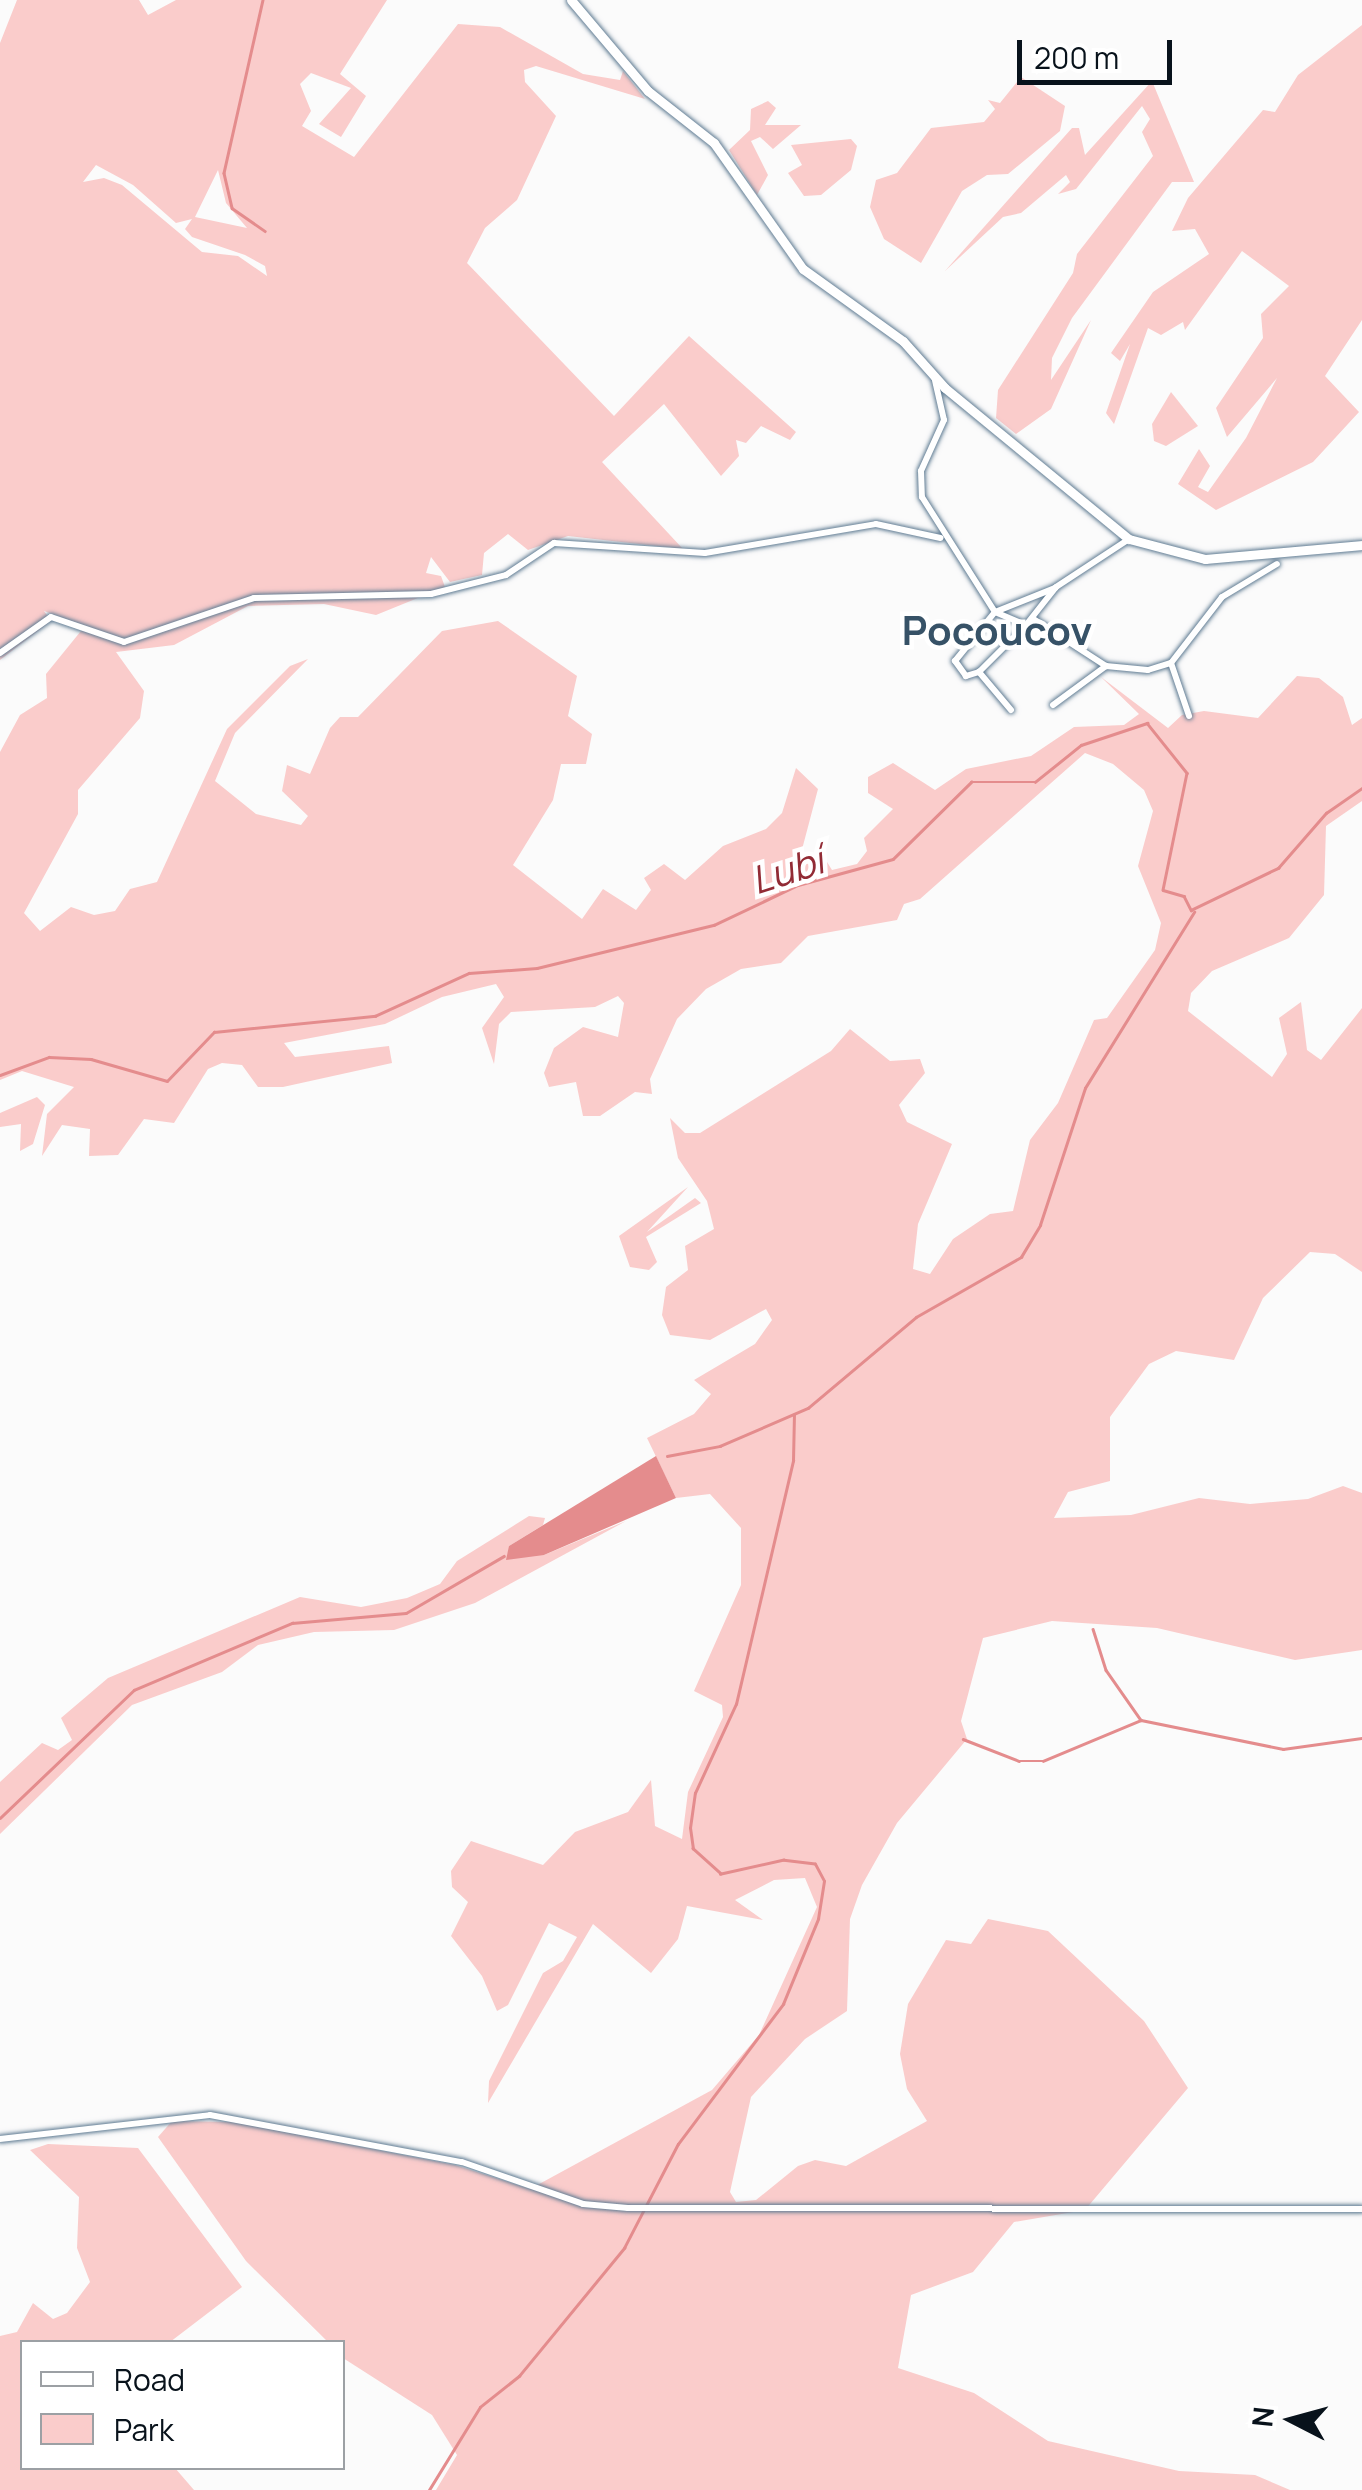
<!DOCTYPE html>
<meta charset="utf-8">
<style>
body{margin:0}
#map{position:relative;width:1362px;height:2490px;overflow:hidden;background:#fbfbfb;font-family:Manrope,sans-serif}
div>[style]{position:absolute}
[style*='--x']{left:calc(var(--x)*1px);top:calc(var(--y)*1px);width:calc(var(--w)*1px);rotate:calc(var(--a)*1deg)}
.green>*{inset:0;background:#facccb}
.water>*{inset:0;background:#e48c8d}
.stream>*{height:2.5px;margin:-1.25px;padding:0 1.25px;transform-origin:1.25px;border-radius:1.25px;background:#e48c8d}
.roads{filter:drop-shadow(0 0 2px #607c93) drop-shadow(0 0 2px #607c93)}
.minor>*{height:6px;margin:-3px;padding:0 3px;transform-origin:3px;border-radius:3px;background:#fff}
.major>*{height:9px;margin:-4.5px;padding:0 4.5px;transform-origin:4.5px;border-radius:4.5px;background:#fff}
span{translate:-50% -50%;white-space:nowrap;text-align:center;line-height:1.15;-webkit-text-stroke:9px #fff;paint-order:stroke}
.water-label{font-size:38px;color:#922b35;font-style:italic}
.quarter-label{font-size:40px;color:#375267;font-weight:700}
.legend{position:absolute;left:20px;top:2340px;width:325px;height:130px;box-sizing:border-box;background:#fff;border:2px solid #9ca0a4;margin:0;padding:12px 18px;list-style:none;font-size:30px;color:#08121b}
.legend li{display:flex;align-items:center;gap:20px;height:50px}
.legend b{width:50px;border:2px solid #9ca0a4}
.north{position:absolute;left:1242px;top:2370px;width:100px;height:100px;-webkit-text-stroke:8px #fff;paint-order:stroke;rotate:276deg;font-size:28px;font-weight:700;line-height:40px;text-align:center;color:#08121b}
.north::after{content:'';display:block;margin:auto;width:35px;height:45px;background:#08121b;clip-path:polygon(50% 0,100% 100%,50% 72%,0 100%)}
.scale{position:absolute;left:1017px;top:40px;width:155px;height:45px;box-sizing:border-box;border:5px solid #08121b;border-top:0;padding-left:12px;font-size:30px;line-height:35px;white-space:nowrap;color:#08121b;-webkit-text-stroke:8px #fff;paint-order:stroke}
</style>
<div id="map">
<div class="green">
<i style="clip-path:polygon(evenodd,17px 0,139px 0,148px 15px,176px 0,387px 0,340px 74px,366px 96px,341px 137px,319px 124px,351px 88px,311px 73px,300px 84px,311px 111px,302px 126px,354px 157px,458px 24px,500px 27px,583px 74px,620px 80px,623px 71px,645px 99px,536px 66px,524px 70px,525px 82px,556px 116px,517px 200px,485px 228px,467px 263px,614px 416px,689px 336px,796px 432px,790px 440px,761px 426px,746px 443px,736px 440px,739px 456px,721px 476px,664px 404px,602px 462px,683px 549px,568px 536px,528px 550px,508px 534px,484px 553px,482px 575px,450px 582px,431px 557px,426px 573px,441px 576px,445px 587px,376px 615px,324px 604px,248px 606px,174px 645px,116px 652px,144px 691px,140px 718px,78px 790px,78px 814px,24px 913px,40px 931px,71px 907px,94px 915px,115px 911px,130px 889px,157px 882px,227px 729px,290px 666px,308px 659px,235px 733px,215px 781px,256px 814px,301px 825px,308px 816px,282px 791px,287px 765px,310px 774px,330px 728px,340px 717px,358px 717px,442px 631px,498px 621px,577px 676px,568px 716px,592px 734px,586px 764px,561px 764px,553px 800px,513px 865px,582px 919px,603px 889px,636px 910px,651px 890px,644px 878px,664px 864px,685px 880px,723px 846px,766px 829px,782px 813px,796px 768px,818px 789px,800px 857px,807px 864px,822px 854px,832px 870px,857px 864px,867px 851px,864px 838px,893px 809px,868px 793px,868px 777px,893px 763px,935px 790px,966px 769px,1031px 756px,1074px 727px,1124px 725px,1139px 714px,1101px 677px,1168px 728px,1182px 715px,1204px 711px,1258px 718px,1297px 676px,1319px 678px,1343px 697px,1352px 725px,1362px 718px,1362px 801px,1326px 826px,1324px 895px,1289px 938px,1212px 971px,1191px 993px,1188px 1011px,1272px 1077px,1287px 1054px,1279px 1018px,1301px 1002px,1307px 1050px,1321px 1060px,1362px 1008px,1362px 1272px,1335px 1254px,1310px 1252px,1263px 1298px,1234px 1360px,1176px 1351px,1149px 1364px,1110px 1417px,1110px 1481px,1068px 1492px,1054px 1518px,1131px 1515px,1199px 1498px,1250px 1504px,1308px 1499px,1343px 1486px,1362px 1493px,1362px 1650px,1295px 1660px,1157px 1628px,1052px 1621px,983px 1638px,961px 1721px,967px 1739px,897px 1823px,862px 1885px,850px 1919px,847px 2011px,805px 2039px,751px 2097px,730px 2192px,736px 2202px,756px 2200px,798px 2166px,815px 2160px,846px 2166px,927px 2121px,907px 2089px,900px 2054px,908px 2004px,946px 1940px,971px 1944px,988px 1919px,1048px 1931px,1144px 2021px,1188px 2088px,1085px 2210px,1014px 2222px,973px 2272px,911px 2295px,898px 2368px,974px 2393px,1048px 2441px,1179px 2471px,1255px 2475px,1290px 2490px,436px 2490px,457px 2455px,432px 2415px,343px 2358px,342px 2342px,328px 2342px,246px 2261px,158px 2137px,172px 2121px,234px 2122px,455px 2165px,530px 2189px,712px 2090px,759px 2035px,817px 1907px,805px 1878px,774px 1880px,735px 1900px,763px 1920px,687px 1906px,678px 1939px,651px 1973px,593px 1924px,488px 2103px,489px 2081px,543px 1973px,563px 1961px,577px 1937px,549px 1923px,508px 2005px,497px 2011px,482px 1976px,451px 1936px,468px 1902px,452px 1887px,451px 1871px,471px 1841px,543px 1865px,575px 1832px,628px 1812px,651px 1780px,655px 1826px,682px 1839px,688px 1792px,723px 1717px,722px 1705px,694px 1691px,741px 1585px,741px 1528px,710px 1494px,676px 1498px,647px 1438px,694px 1414px,711px 1394px,694px 1380px,755px 1344px,772px 1320px,766px 1309px,710px 1340px,670px 1335px,662px 1315px,666px 1287px,688px 1270px,685px 1246px,714px 1229px,707px 1201px,678px 1158px,670px 1118px,685px 1133px,700px 1133px,831px 1051px,850px 1029px,890px 1061px,920px 1059px,925px 1073px,899px 1105px,907px 1122px,952px 1144px,918px 1224px,913px 1269px,930px 1274px,953px 1239px,990px 1214px,1013px 1211px,1030px 1140px,1058px 1103px,1094px 1020px,1107px 1018px,1155px 950px,1161px 923px,1138px 866px,1153px 811px,1144px 790px,1113px 764px,1085px 753px,920px 899px,904px 904px,897px 920px,808px 936px,781px 963px,741px 969px,706px 989px,677px 1019px,650px 1079px,652px 1094px,635px 1092px,600px 1116px,583px 1116px,576px 1082px,549px 1087px,544px 1073px,554px 1048px,583px 1027px,618px 1037px,624px 1003px,618px 996px,595px 1007px,511px 1012px,499px 1024px,494px 1064px,482px 1028px,504px 997px,496px 984px,442px 997px,385px 1024px,284px 1043px,295px 1057px,389px 1046px,392px 1063px,283px 1087px,258px 1087px,242px 1065px,222px 1063px,208px 1069px,174px 1123px,144px 1119px,118px 1155px,89px 1156px,90px 1129px,62px 1125px,42px 1156px,47px 1114px,74px 1087px,22px 1071px,0 1080px,0 752px,20px 715px,47px 698px,46px 674px,85px 626px,44px 611px,51px 621px,0 660px,0 43px,17px 0,96px 165px,133px 185px,176px 223px,192px 219px,185px 229px,192px 237px,245px 255px,265px 266px,267px 276px,238px 256px,202px 252px,122px 185px,104px 178px,83px 182px,96px 165px,17px 0,218px 170px,226px 203px,247px 228px,195px 217px,218px 170px)"></i>
<i style="clip-path:polygon(1362px 25px,1362px 320px,1325px 376px,1359px 412px,1313px 462px,1216px 510px,1178px 484px,1199px 449px,1210px 466px,1198px 487px,1208px 492px,1246px 438px,1277px 378px,1227px 437px,1216px 408px,1263px 338px,1261px 314px,1289px 286px,1242px 251px,1185px 330px,1183px 322px,1161px 335px,1148px 328px,1114px 424px,1106px 413px,1130px 344px,1120px 361px,1111px 353px,1153px 292px,1209px 254px,1195px 229px,1172px 231px,1188px 198px,1263px 110px,1275px 112px,1298px 75px)"></i>
<i style="clip-path:polygon(1021px 77px,1065px 106px,1060px 131px,1008px 174px,987px 175px,962px 191px,921px 263px,884px 239px,870px 207px,876px 180px,897px 173px,931px 128px,984px 122px,995px 109px,988px 100px,1000px 103px)"></i>
<i style="clip-path:polygon(1152px 81px,1194px 182px,1172px 182px,1072px 318px,1052px 358px,1051px 380px,1091px 320px,1051px 409px,1016px 434px,996px 418px,998px 390px,1073px 273px,1077px 254px,1153px 156px,1142px 132px,1150px 119px,1142px 106px,1076px 189px,1058px 194px,1070px 182px,1066px 175px,1021px 213px,1003px 217px,945px 271px,1072px 128px,1079px 128px,1085px 155px)"></i>
<i style="clip-path:polygon(768px 101px,776px 108px,765px 125px,801px 125px,773px 149px,760px 137px,751px 141px,768px 175px,757px 195px,729px 150px,750px 130px,751px 109px)"></i>
<i style="clip-path:polygon(851px 139px,857px 146px,851px 170px,821px 195px,804px 196px,788px 173px,802px 165px,791px 145px)"></i>
<i style="clip-path:polygon(1171px 392px,1198px 426px,1166px 446px,1154px 441px,1152px 424px)"></i>
<i style="clip-path:polygon(37px 1097px,45px 1105px,33px 1144px,20px 1151px,21px 1124px,0 1127px,0 1113px)"></i>
<i style="clip-path:polygon(688px 1187px,647px 1232px,695px 1198px,701px 1203px,646px 1237px,657px 1262px,649px 1270px,630px 1267px,619px 1236px)"></i>
<i style="clip-path:polygon(529px 1516px,545px 1518px,543px 1525px,509px 1546px,544px 1555px,626px 1521px,475px 1603px,394px 1630px,314px 1632px,258px 1645px,222px 1672px,132px 1705px,0 1834px,0 1782px,42px 1743px,58px 1750px,72px 1740px,61px 1718px,108px 1678px,300px 1597px,361px 1607px,407px 1598px,440px 1584px,457px 1561px)"></i>
<i style="clip-path:polygon(48px 2144px,138px 2148px,242px 2287px,170px 2342px,22px 2342px,22px 2468px,175px 2468px,194px 2490px,0 2490px,0 2336px,17px 2332px,33px 2303px,53px 2319px,67px 2313px,90px 2282px,77px 2248px,79px 2197px,30px 2150px)"></i>
</div>
<div class="water">
<i style="clip-path:polygon(656px 1456px,676px 1498px,544px 1555px,506px 1560px,509px 1546px)"></i>
</div>
<div class="stream">
<i style="--x:263;--y:0;--w:177;--a:102.7"></i>
<i style="--x:224;--y:173;--w:36;--a:77"></i>
<i style="--x:232;--y:208;--w:40;--a:34.9"></i>
<i style="--x:0;--y:1075;--w:52;--a:-20.2"></i>
<i style="--x:49;--y:1057;--w:42;--a:2.7"></i>
<i style="--x:91;--y:1059;--w:79;--a:16.1"></i>
<i style="--x:167;--y:1081;--w:68;--a:-46.2"></i>
<i style="--x:214;--y:1032;--w:162;--a:-5.7"></i>
<i style="--x:375;--y:1016;--w:103;--a:-24.6"></i>
<i style="--x:469;--y:973;--w:68;--a:-4.2"></i>
<i style="--x:537;--y:968;--w:182;--a:-13.7"></i>
<i style="--x:714;--y:925;--w:93;--a:-25.5"></i>
<i style="--x:798;--y:885;--w:98;--a:-15.3"></i>
<i style="--x:893;--y:859;--w:110;--a:-44.6"></i>
<i style="--x:971;--y:782;--w:64;--a:0"></i>
<i style="--x:1035;--y:782;--w:59;--a:-38.8"></i>
<i style="--x:1081;--y:745;--w:70;--a:-18.4"></i>
<i style="--x:1147;--y:723;--w:64;--a:51.3"></i>
<i style="--x:1187;--y:773;--w:119;--a:101.6"></i>
<i style="--x:1163;--y:890;--w:22;--a:16"></i>
<i style="--x:1184;--y:896;--w:16;--a:63"></i>
<i style="--x:1191;--y:910;--w:97;--a:-25.8"></i>
<i style="--x:1278;--y:868;--w:73;--a:-48.9"></i>
<i style="--x:1326;--y:813;--w:44;--a:-34.8"></i>
<i style="--x:667;--y:1456;--w:54;--a:-10.7"></i>
<i style="--x:720;--y:1446;--w:96;--a:-23.4"></i>
<i style="--x:808;--y:1408;--w:141;--a:-40.1"></i>
<i style="--x:916;--y:1317;--w:121;--a:-29.7"></i>
<i style="--x:1021;--y:1257;--w:37;--a:-59"></i>
<i style="--x:1040;--y:1225;--w:144;--a:-71.8"></i>
<i style="--x:1085;--y:1088;--w:207;--a:-58.2"></i>
<i style="--x:1093;--y:1629;--w:43;--a:72.4"></i>
<i style="--x:1106;--y:1670;--w:61;--a:55"></i>
<i style="--x:963;--y:1739;--w:60;--a:21.4"></i>
<i style="--x:1019;--y:1761;--w:24;--a:0"></i>
<i style="--x:1043;--y:1761;--w:106;--a:-22.7"></i>
<i style="--x:1141;--y:1720;--w:145;--a:11.5"></i>
<i style="--x:1283;--y:1749;--w:80;--a:-7.9"></i>
<i style="--x:0;--y:1818;--w:185;--a:-43.7"></i>
<i style="--x:134;--y:1690;--w:172;--a:-23"></i>
<i style="--x:292;--y:1623;--w:114;--a:-5"></i>
<i style="--x:406;--y:1613;--w:113;--a:-30.2"></i>
<i style="--x:429;--y:2490;--w:97;--a:-58.4"></i>
<i style="--x:480;--y:2407;--w:50;--a:-38.5"></i>
<i style="--x:519;--y:2376;--w:166;--a:-50.6"></i>
<i style="--x:624;--y:2248;--w:117;--a:-62.6"></i>
<i style="--x:678;--y:2144;--w:175;--a:-53.1"></i>
<i style="--x:783;--y:2004;--w:92;--a:-67.6"></i>
<i style="--x:818;--y:1919;--w:38;--a:-81"></i>
<i style="--x:824;--y:1881;--w:19;--a:-118"></i>
<i style="--x:815;--y:1864;--w:31;--a:-173"></i>
<i style="--x:784;--y:1860;--w:65;--a:167.5"></i>
<i style="--x:721;--y:1874;--w:38;--a:-138"></i>
<i style="--x:693;--y:1849;--w:21;--a:-98"></i>
<i style="--x:690;--y:1828;--w:35;--a:-82"></i>
<i style="--x:695;--y:1793;--w:98;--a:-65.3"></i>
<i style="--x:736;--y:1704;--w:250;--a:-76.8"></i>
<i style="--x:793;--y:1461;--w:46;--a:-88.8"></i>
</div>
<div class="roads">
<div class="minor">
<i style="--x:934;--y:376;--w:45;--a:77.2"></i>
<i style="--x:944;--y:420;--w:56;--a:114.3"></i>
<i style="--x:921;--y:471;--w:26;--a:88"></i>
<i style="--x:922;--y:497;--w:136;--a:57.6"></i>
<i style="--x:995;--y:612;--w:34;--a:23"></i>
<i style="--x:1026;--y:625;--w:48;--a:-51.7"></i>
<i style="--x:1056;--y:587;--w:87;--a:-33.3"></i>
<i style="--x:1035;--y:620;--w:85;--a:32.9"></i>
<i style="--x:1106;--y:666;--w:42;--a:5.4"></i>
<i style="--x:1148;--y:670;--w:24;--a:-17"></i>
<i style="--x:1171;--y:663;--w:83;--a:-52.3"></i>
<i style="--x:1222;--y:597;--w:64;--a:-31"></i>
<i style="--x:0;--y:653;--w:62;--a:-35.2"></i>
<i style="--x:51;--y:617;--w:77;--a:18.9"></i>
<i style="--x:124;--y:642;--w:137;--a:-18.7"></i>
<i style="--x:254;--y:598;--w:177;--a:-1.3"></i>
<i style="--x:431;--y:594;--w:77;--a:-14.2"></i>
<i style="--x:506;--y:575;--w:58;--a:-33.7"></i>
<i style="--x:554;--y:543;--w:151;--a:3.8"></i>
<i style="--x:705;--y:553;--w:173;--a:-9.6"></i>
<i style="--x:876;--y:524;--w:66;--a:12.2"></i>
<i style="--x:1171;--y:663;--w:56;--a:71.2"></i>
<i style="--x:979;--y:672;--w:14;--a:163"></i>
<i style="--x:966;--y:676;--w:19;--a:-126"></i>
<i style="--x:955;--y:661;--w:63;--a:-50.8"></i>
<i style="--x:995;--y:612;--w:65;--a:-21.8"></i>
<i style="--x:1053;--y:705;--w:66;--a:-36.3"></i>
<i style="--x:1011;--y:710;--w:50;--a:-130.1"></i>
<i style="--x:979;--y:672;--w:66;--a:-45"></i>
<i style="--x:0;--y:2139;--w:211;--a:-6.5"></i>
<i style="--x:210;--y:2115;--w:256;--a:10.6"></i>
<i style="--x:462;--y:2162;--w:128;--a:19.1"></i>
<i style="--x:583;--y:2204;--w:45;--a:5.1"></i>
<i style="--x:628;--y:2208;--w:734;--a:0.08"></i>
</div>
<div class="major">
<i style="--x:571;--y:0;--w:119;--a:49.8"></i>
<i style="--x:648;--y:91;--w:84;--a:38.2"></i>
<i style="--x:714;--y:143;--w:154;--a:54.8"></i>
<i style="--x:803;--y:269;--w:123;--a:35.8"></i>
<i style="--x:903;--y:341;--w:63;--a:48.2"></i>
<i style="--x:945;--y:388;--w:238;--a:39.4"></i>
<i style="--x:1129;--y:539;--w:79;--a:14.7"></i>
<i style="--x:1205;--y:559;--w:158;--a:-5.1"></i>
</div>
</div>
<div class="water-label">
<span style="left:787px;top:870px;rotate:-18deg">Lubí</span>
</div>
<div class="quarter-label">
<span style="left:997px;top:630px">Pocoucov</span>
</div>
<ul class="legend">
<li><b style="height:12px;background:#fff"></b>Road</li>
<li><b style="height:28px;background:#facccb"></b>Park</li>
</ul>
<div class="north">N</div>
<div class="scale">200 m</div>
</div>
